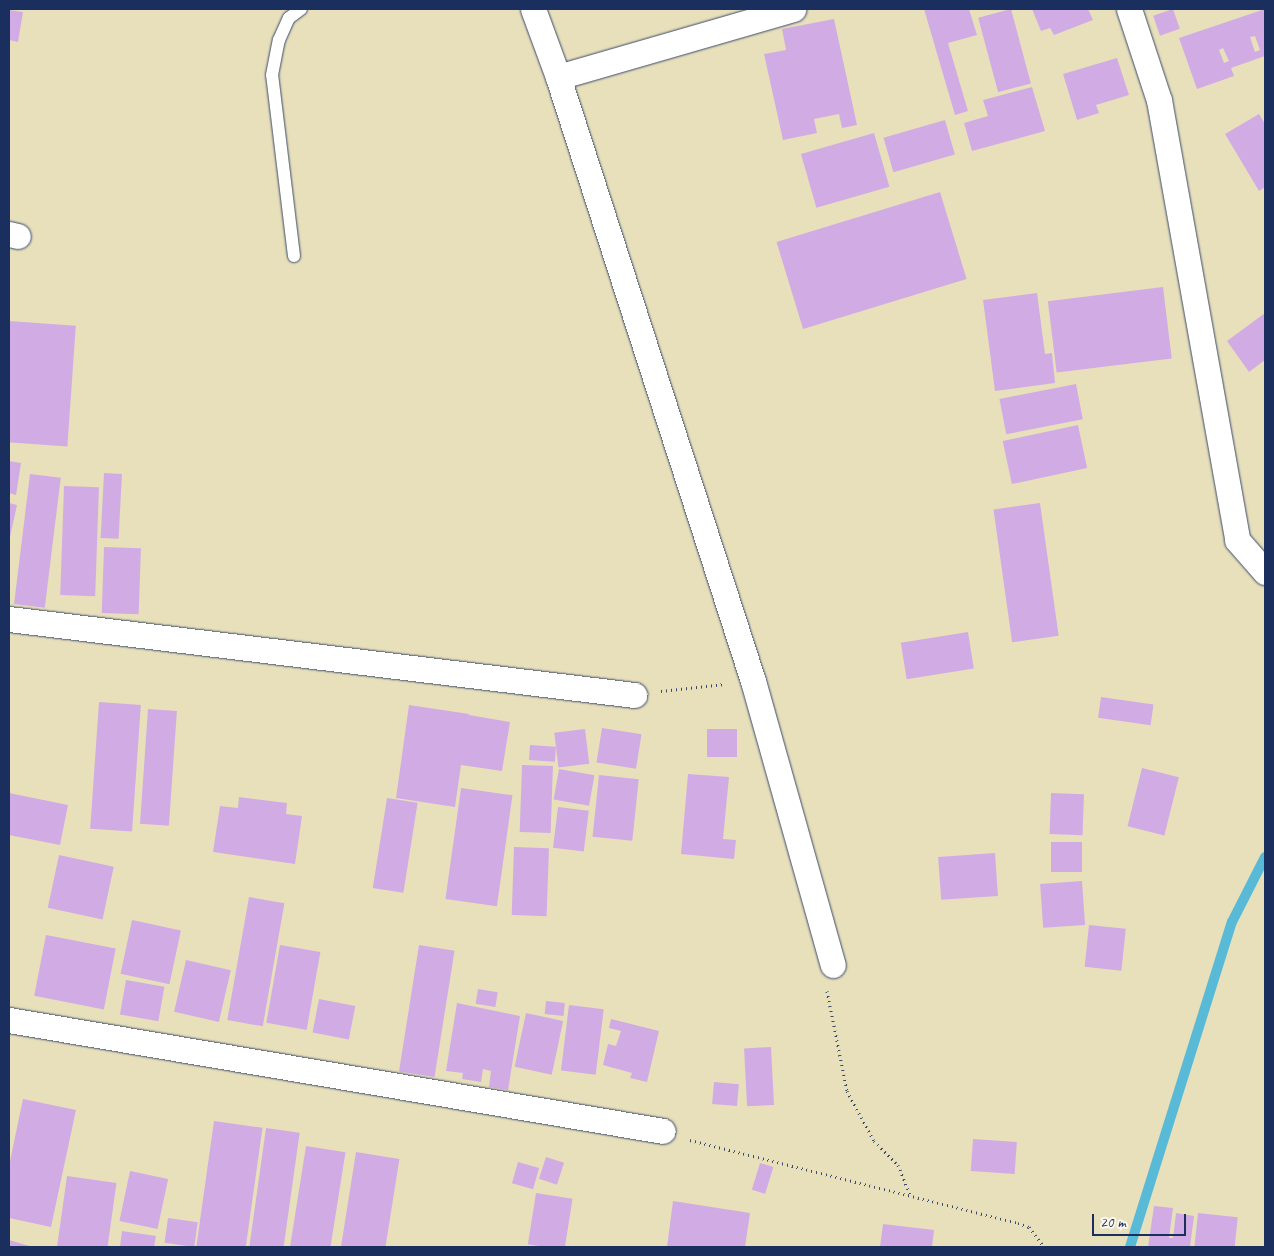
<!DOCTYPE html>
<style>
body{margin:0}
#map{position:relative;width:1274px;height:1256px;overflow:hidden;background:#e8e0bb;font-family:Caveat,sans-serif}
div>[style]{position:absolute}
[style*='--x']{left:calc(var(--x)*1px);top:calc(var(--y)*1px);width:calc(var(--w)*1px);rotate:calc(var(--a)*1deg)}
.stream>*{height:10px;margin:-5px;padding:0 5px;transform-origin:5px;border-radius:5px;background:#59bad8}
.building>*{inset:0;background:#d1ace4;transform-origin:0 0}
.path>*{height:3px;margin-top:-1.5px;transform-origin:0;background:repeating-linear-gradient(90deg,#3a4a6c 0 1px,transparent 0 5px)}
.roads{filter:drop-shadow(0 0 1px #3a4a6c) drop-shadow(0 0 1px #3a4a6c)}
.service>*{height:12px;margin:-6px;padding:0 6px;transform-origin:6px;border-radius:6px;background:#fff}
.minor>*{height:25px;margin:-12.5px;padding:0 12.5px;transform-origin:12.5px;border-radius:12.5px;background:#fff}
span{translate:-50% -50%;white-space:nowrap;text-align:center;line-height:1.15;-webkit-text-stroke:4.5px #fbf7ec;paint-order:stroke}
.frame{position:absolute;inset:0;border:10px solid #1b2f5e;pointer-events:none}
.scale{position:absolute;left:1092px;top:1214px;width:94px;height:22px;box-sizing:border-box;border:2px solid #1b2f5e;border-top:0;padding-left:6px;font-size:15px;line-height:18px;white-space:nowrap;color:#1b2f5e;-webkit-text-stroke:4px #fbf7ec;paint-order:stroke}
</style>
<div id="map">
<div class="stream">
<i style="--x:1130;--y:1247;--w:341;--a:-72.6"></i>
<i style="--x:1232;--y:922;--w:73;--a:-63.1"></i>
</div>
<div class="building">
<i style="clip-path:polygon(924px 9px,969px 9px,977px 35px,948px 43px,968px 111px,955px 115px)"></i>
<i style="left:1011px;top:9px;width:77px;height:34px;rotate:75deg"></i>
<i style="clip-path:polygon(1032px 9px,1088px 9px,1093px 20px,1054px 35px,1050px 28px,1041px 31px)"></i>
<i style="left:1173px;top:9px;width:21px;height:21px;rotate:71deg"></i>
<i style="clip-path:polygon(evenodd,1265px 9px,1265px 56px,1231px 68px,1234px 76px,1197px 89px,1179px 38px,1265px 9px,1255px 36px,1260px 50px,1255px 52px,1250px 37px,1255px 36px,1265px 9px,1223px 48px,1229px 61px,1224px 63px,1219px 50px,1223px 48px)"></i>
<i style="clip-path:polygon(9px 10px,23px 12px,18px 42px,9px 40px)"></i>
<i style="clip-path:polygon(834px 19px,857px 125px,842px 128px,839px 114px,814px 119px,817px 133px,783px 140px,764px 54px,786px 50px,782px 29px)"></i>
<i style="clip-path:polygon(1117px 58px,1129px 95px,1096px 105px,1099px 113px,1077px 120px,1063px 74px)"></i>
<i style="clip-path:polygon(1032px 87px,1045px 131px,972px 151px,964px 123px,988px 116px,983px 100px)"></i>
<i style="clip-path:polygon(1259px 114px,1265px 124px,1265px 187px,1259px 191px,1225px 134px)"></i>
<i style="left:945px;top:120px;width:36px;height:64px;rotate:74deg"></i>
<i style="left:874px;top:133px;width:56px;height:76px;rotate:74deg"></i>
<i style="left:940px;top:192px;width:91px;height:171px;rotate:73deg"></i>
<i style="left:1163px;top:287px;width:72px;height:116px;rotate:83deg"></i>
<i style="clip-path:polygon(1037px 293px,1045px 354px,1052px 353px,1055px 383px,995px 391px,983px 300px)"></i>
<i style="clip-path:polygon(1265px 313px,1265px 360px,1249px 372px,1227px 341px)"></i>
<i style="left:9px;top:321px;width:67px;height:121px;rotate:4deg"></i>
<i style="left:1076px;top:384px;width:36px;height:78px;rotate:79deg"></i>
<i style="left:1078px;top:425px;width:44px;height:77px;rotate:78deg"></i>
<i style="clip-path:polygon(9px 461px,21px 463px,16px 495px,9px 493px)"></i>
<i style="left:104px;top:473px;width:18px;height:65px;rotate:3deg"></i>
<i style="left:30px;top:474px;width:31px;height:131px;rotate:7deg"></i>
<i style="left:64px;top:486px;width:35px;height:109px;rotate:2deg"></i>
<i style="clip-path:polygon(9px 503px,17px 505px,10px 537px,9px 537px)"></i>
<i style="left:1040px;top:503px;width:134px;height:47px;rotate:82deg"></i>
<i style="left:104px;top:547px;width:37px;height:66px;rotate:2deg"></i>
<i style="left:968px;top:632px;width:37px;height:68px;rotate:81deg"></i>
<i style="left:1101px;top:697px;width:53px;height:21px;rotate:8deg"></i>
<i style="left:99px;top:702px;width:42px;height:127px;rotate:4deg"></i>
<i style="clip-path:polygon(409px 705px,469px 714px,467px 722px,469px 715px,510px 722px,502px 771px,461px 765px,455px 807px,396px 798px)"></i>
<i style="left:148px;top:709px;width:29px;height:115px;rotate:4deg"></i>
<i style="left:602px;top:728px;width:40px;height:35px;rotate:9deg"></i>
<i style="left:585px;top:729px;width:35px;height:31px;rotate:83deg"></i>
<i style="left:707px;top:729px;width:30px;height:28px"></i>
<i style="left:530px;top:745px;width:26px;height:15px;rotate:4deg"></i>
<i style="left:522px;top:765px;width:31px;height:67px;rotate:2deg"></i>
<i style="left:1142px;top:768px;width:38px;height:60px;rotate:14deg"></i>
<i style="left:559px;top:769px;width:36px;height:31px;rotate:10deg"></i>
<i style="clip-path:polygon(688px 774px,729px 777px,723px 839px,736px 840px,734px 859px,681px 854px)"></i>
<i style="left:599px;top:775px;width:40px;height:62px;rotate:6deg"></i>
<i style="left:461px;top:788px;width:52px;height:112px;rotate:8deg"></i>
<i style="clip-path:polygon(9px 793px,68px 805px,60px 845px,9px 835px)"></i>
<i style="left:1051px;top:793px;width:33px;height:41px;rotate:2deg"></i>
<i style="clip-path:polygon(239px 797px,287px 803px,286px 814px,302px 816px,295px 864px,213px 852px,220px 806px,238px 808px)"></i>
<i style="left:387px;top:798px;width:31px;height:91px;rotate:9deg"></i>
<i style="left:558px;top:807px;width:31px;height:41px;rotate:7deg"></i>
<i style="left:1051px;top:842px;width:31px;height:30px"></i>
<i style="left:514px;top:847px;width:35px;height:68px;rotate:2deg"></i>
<i style="left:995px;top:853px;width:43px;height:57px;rotate:86deg"></i>
<i style="left:59px;top:855px;width:56px;height:54px;rotate:12deg"></i>
<i style="left:1082px;top:881px;width:44px;height:42px;rotate:86deg"></i>
<i style="left:249px;top:897px;width:36px;height:125px;rotate:10deg"></i>
<i style="left:132px;top:920px;width:50px;height:55px;rotate:12deg"></i>
<i style="left:1089px;top:925px;width:37px;height:42px;rotate:6deg"></i>
<i style="left:46px;top:935px;width:71px;height:62px;rotate:11deg"></i>
<i style="left:280px;top:945px;width:41px;height:79px;rotate:10deg"></i>
<i style="left:419px;top:945px;width:36px;height:128px;rotate:9deg"></i>
<i style="left:186px;top:960px;width:46px;height:53px;rotate:13deg"></i>
<i style="left:126px;top:980px;width:39px;height:35px;rotate:10deg"></i>
<i style="left:478px;top:989px;width:20px;height:15px;rotate:9deg"></i>
<i style="left:319px;top:999px;width:37px;height:34px;rotate:11deg"></i>
<i style="left:546px;top:1001px;width:19px;height:13px;rotate:6deg"></i>
<i style="clip-path:polygon(457px 1003px,520px 1016px,508px 1090px,489px 1087px,491px 1071px,483px 1069px,481px 1082px,462px 1079px,463px 1073px,446px 1071px)"></i>
<i style="left:569px;top:1005px;width:35px;height:66px;rotate:7deg"></i>
<i style="left:526px;top:1013px;width:38px;height:55px;rotate:12deg"></i>
<i style="clip-path:polygon(611px 1019px,659px 1031px,647px 1082px,630px 1078px,632px 1073px,603px 1065px,608px 1044px,616px 1046px,621px 1031px,609px 1028px)"></i>
<i style="left:771px;top:1047px;width:58px;height:27px;rotate:87deg"></i>
<i style="left:714px;top:1082px;width:25px;height:22px;rotate:5deg"></i>
<i style="clip-path:polygon(23px 1099px,76px 1110px,51px 1227px,9px 1218px,9px 1166px)"></i>
<i style="left:214px;top:1121px;width:49px;height:127px;rotate:8deg"></i>
<i style="left:266px;top:1128px;width:34px;height:120px;rotate:8deg"></i>
<i style="left:973px;top:1139px;width:44px;height:32px;rotate:4deg"></i>
<i style="left:306px;top:1146px;width:40px;height:102px;rotate:9deg"></i>
<i style="left:356px;top:1152px;width:44px;height:96px;rotate:9deg"></i>
<i style="left:546px;top:1157px;width:19px;height:23px;rotate:18deg"></i>
<i style="left:518px;top:1162px;width:22px;height:22px;rotate:16deg"></i>
<i style="left:760px;top:1163px;width:14px;height:28px;rotate:17deg"></i>
<i style="left:130px;top:1171px;width:39px;height:51px;rotate:12deg"></i>
<i style="left:67px;top:1176px;width:50px;height:72px;rotate:8deg"></i>
<i style="left:536px;top:1193px;width:37px;height:52px;rotate:9deg"></i>
<i style="clip-path:polygon(673px 1201px,750px 1213px,745px 1247px,667px 1247px)"></i>
<i style="clip-path:polygon(1154px 1206px,1173px 1208px,1169px 1238px,1173px 1238px,1176px 1213px,1194px 1216px,1190px 1247px,1148px 1247px)"></i>
<i style="left:1198px;top:1213px;width:40px;height:34px;rotate:6deg"></i>
<i style="left:168px;top:1218px;width:30px;height:25px;rotate:8deg"></i>
<i style="clip-path:polygon(883px 1224px,934px 1230px,932px 1247px,880px 1247px)"></i>
<i style="clip-path:polygon(122px 1231px,156px 1236px,154px 1247px,120px 1247px)"></i>
<i style="clip-path:polygon(9px 1240px,33px 1247px,9px 1247px)"></i>
</div>
<div class="path">
<i style="--x:661;--y:691;--w:64;--a:-6.2"></i>
<i style="--x:827;--y:991;--w:102;--a:78.7"></i>
<i style="--x:847;--y:1091;--w:57;--a:61.6"></i>
<i style="--x:874;--y:1141;--w:34;--a:45"></i>
<i style="--x:898;--y:1165;--w:31;--a:68"></i>
<i style="--x:690;--y:1140;--w:338;--a:14.2"></i>
<i style="--x:1018;--y:1223;--w:12;--a:20"></i>
<i style="--x:1029;--y:1227;--w:25;--a:53"></i>
</div>
<div class="roads">
<div class="service">
<i style="--x:294;--y:256;--w:182;--a:-96.9"></i>
<i style="--x:272;--y:75;--w:36;--a:-79"></i>
<i style="--x:279;--y:40;--w:24;--a:-66"></i>
<i style="--x:289;--y:18;--w:15;--a:-37"></i>
</div>
<div class="minor">
<i style="--x:533;--y:9;--w:72;--a:69.8"></i>
<i style="--x:558;--y:77;--w:635;--a:72.11"></i>
<i style="--x:753;--y:681;--w:295;--a:74.3"></i>
<i style="--x:1129;--y:9;--w:96;--a:71.8"></i>
<i style="--x:1159;--y:100;--w:447;--a:79.9"></i>
<i style="--x:1237;--y:540;--w:43;--a:48.8"></i>
<i style="--x:558;--y:77;--w:245;--a:-16.1"></i>
<i style="--x:9;--y:234;--w:9;--a:13"></i>
<i style="--x:9;--y:619;--w:630;--a:6.93"></i>
<i style="--x:9;--y:1020;--w:663;--a:9.63"></i>
</div>
</div>
<div class="frame"></div>
<div class="scale">20 m</div>
</div>
